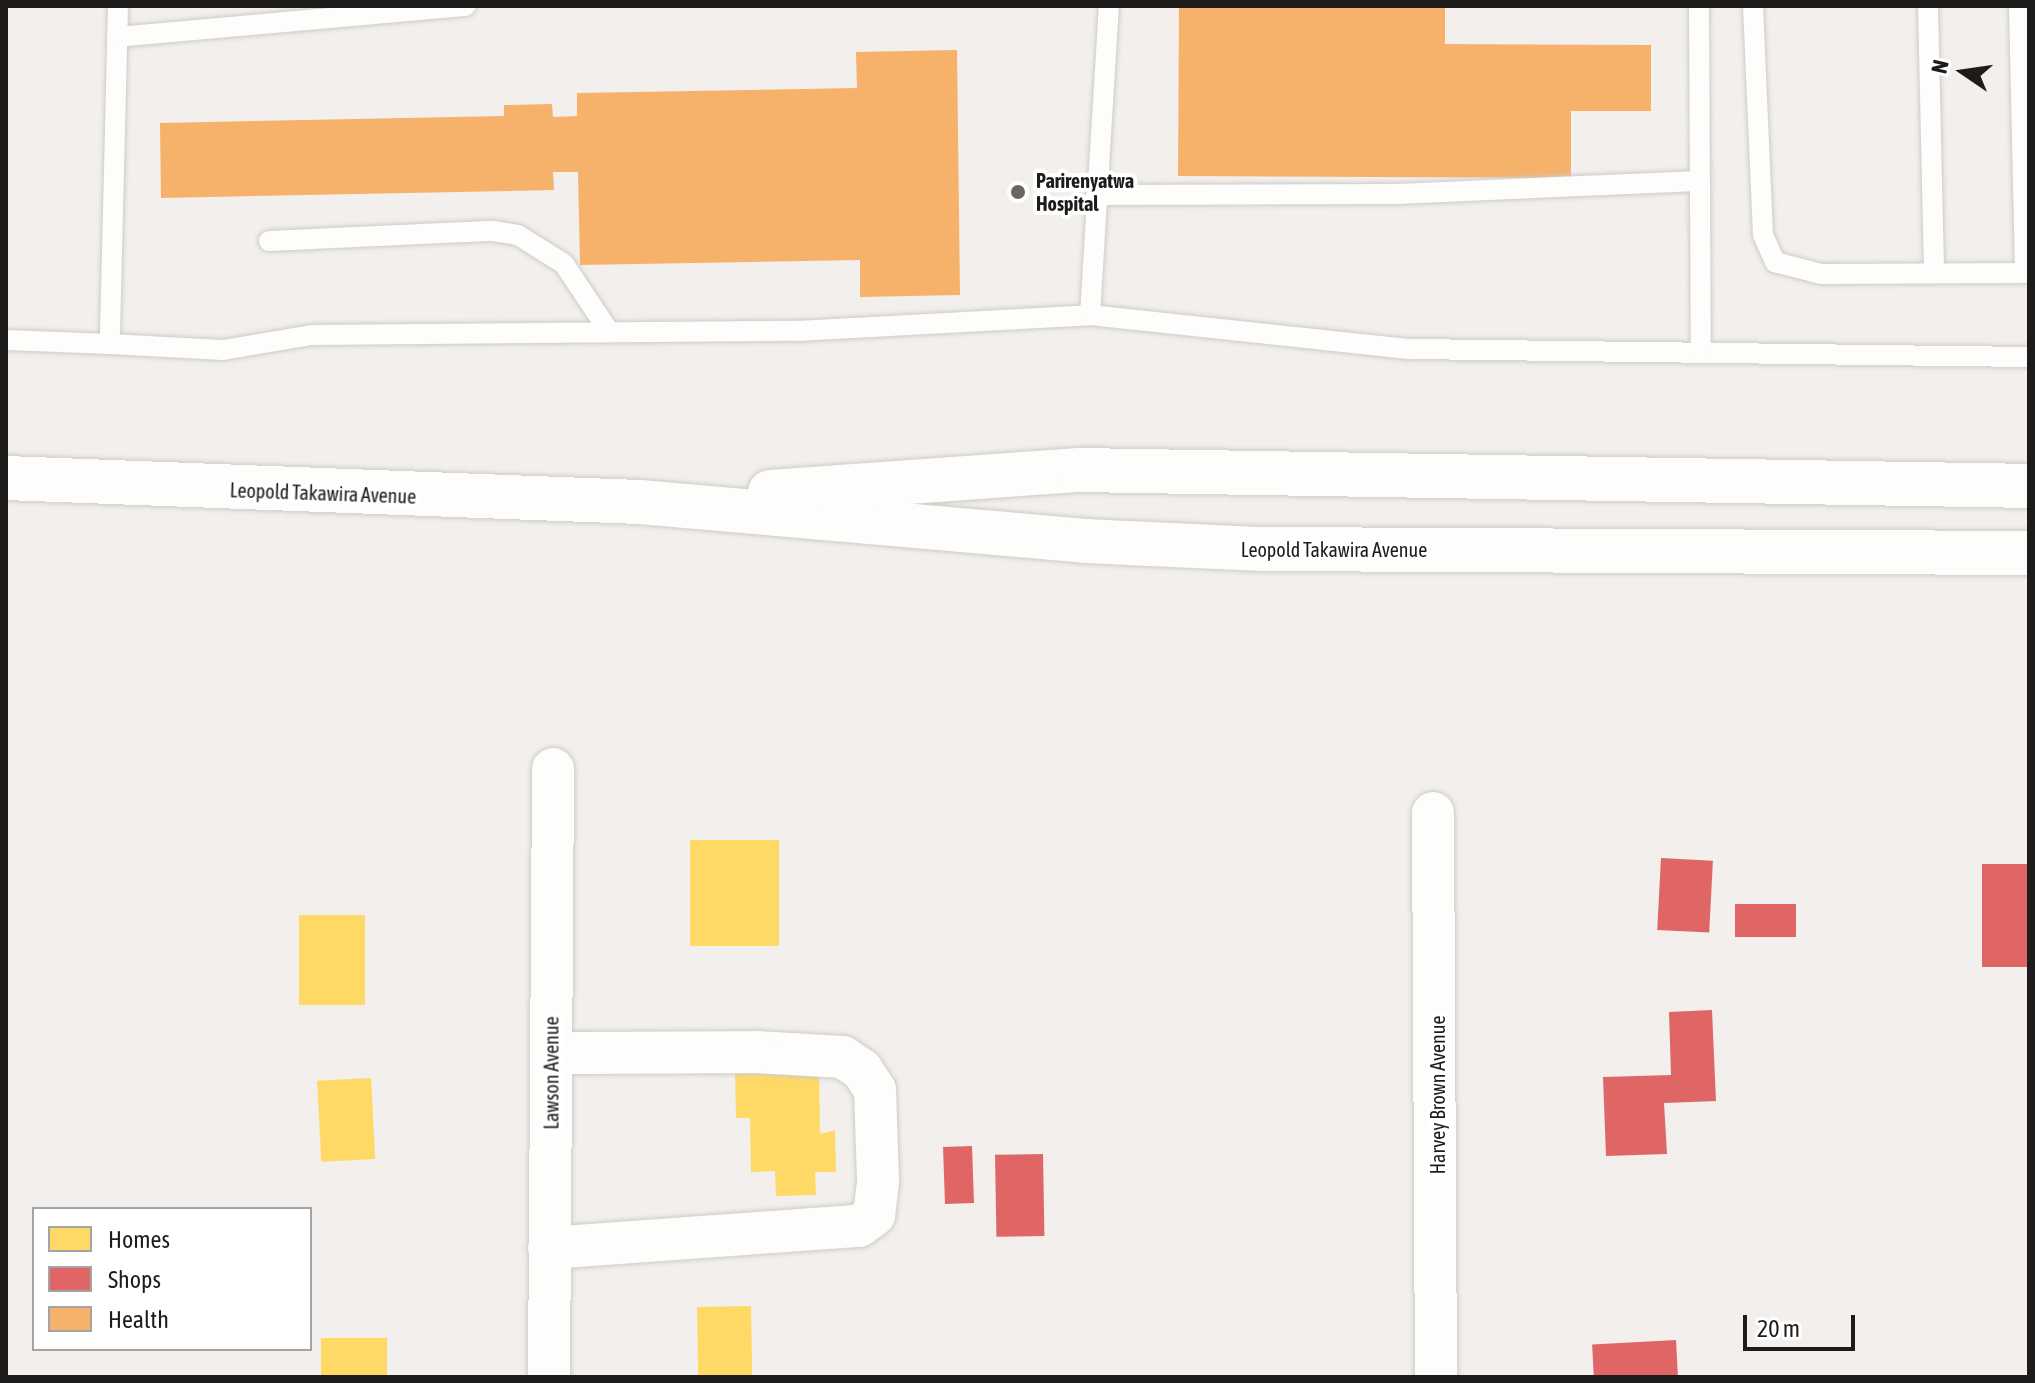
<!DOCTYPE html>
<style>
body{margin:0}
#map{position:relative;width:2035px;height:1383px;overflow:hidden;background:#f2efed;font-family:"Asap Condensed",sans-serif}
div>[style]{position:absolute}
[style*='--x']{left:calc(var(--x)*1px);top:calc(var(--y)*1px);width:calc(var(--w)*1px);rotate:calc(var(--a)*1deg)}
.homes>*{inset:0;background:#ffd966;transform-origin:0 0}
.shops>*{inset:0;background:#e06666;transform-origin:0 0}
.health>*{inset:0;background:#f6b26b}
.roads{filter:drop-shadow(0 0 2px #cecbc9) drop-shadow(0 0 2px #cecbc9)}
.lane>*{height:20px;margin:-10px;padding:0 10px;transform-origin:10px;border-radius:10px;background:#fdfdfc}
.street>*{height:42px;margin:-21px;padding:0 21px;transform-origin:21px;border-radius:21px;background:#fdfdfc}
.secondary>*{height:44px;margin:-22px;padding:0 22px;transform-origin:22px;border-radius:22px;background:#fdfdfc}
.dots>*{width:22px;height:22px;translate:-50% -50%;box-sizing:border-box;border:4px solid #fff;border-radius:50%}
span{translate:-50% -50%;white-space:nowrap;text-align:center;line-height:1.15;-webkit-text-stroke:8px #fff;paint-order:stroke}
.poi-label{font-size:20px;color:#1e1c1b;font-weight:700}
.left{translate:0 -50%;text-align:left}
.street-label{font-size:20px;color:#1e1c1b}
.frame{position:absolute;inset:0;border:8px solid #1e1c1b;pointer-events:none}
.legend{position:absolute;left:32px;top:1207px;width:280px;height:144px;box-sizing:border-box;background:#fff;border:2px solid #a5a4a4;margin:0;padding:10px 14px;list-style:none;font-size:24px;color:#1e1c1b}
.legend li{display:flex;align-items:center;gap:16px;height:40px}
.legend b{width:40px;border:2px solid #a5a4a4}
.north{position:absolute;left:1923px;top:32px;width:80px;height:80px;-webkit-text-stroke:6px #fff;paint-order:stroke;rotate:283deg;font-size:22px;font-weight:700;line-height:32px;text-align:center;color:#1e1c1b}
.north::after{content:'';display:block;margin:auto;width:28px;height:36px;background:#1e1c1b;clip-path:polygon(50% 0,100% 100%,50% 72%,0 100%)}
.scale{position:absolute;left:1743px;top:1315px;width:112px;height:36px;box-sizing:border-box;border:4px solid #1e1c1b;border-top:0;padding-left:10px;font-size:24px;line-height:28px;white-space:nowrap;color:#1e1c1b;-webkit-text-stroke:6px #fff;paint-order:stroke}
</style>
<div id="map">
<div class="homes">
<i style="left:690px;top:840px;width:89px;height:106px"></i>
<i style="left:299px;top:915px;width:66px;height:90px"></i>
<i style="clip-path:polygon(819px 1068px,820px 1134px,835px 1130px,836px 1172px,815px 1172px,816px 1195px,776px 1196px,775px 1171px,751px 1172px,750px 1118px,736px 1118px,735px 1070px)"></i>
<i style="left:371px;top:1078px;width:81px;height:54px;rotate:87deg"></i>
<i style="left:751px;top:1306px;width:71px;height:54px;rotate:89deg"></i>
<i style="left:321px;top:1338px;width:66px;height:39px"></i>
</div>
<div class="shops">
<i style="left:1661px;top:858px;width:52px;height:72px;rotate:3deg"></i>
<i style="left:2029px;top:864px;width:103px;height:47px;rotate:90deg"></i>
<i style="left:1796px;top:904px;width:33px;height:61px;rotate:90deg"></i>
<i style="clip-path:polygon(1712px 1010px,1716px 1101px,1664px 1103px,1667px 1154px,1606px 1156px,1603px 1077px,1671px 1075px,1669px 1012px)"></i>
<i style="left:972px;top:1146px;width:57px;height:29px;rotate:88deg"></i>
<i style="left:1043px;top:1154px;width:82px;height:48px;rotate:89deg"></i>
<i style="left:1676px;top:1340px;width:37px;height:84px;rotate:87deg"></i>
</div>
<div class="health">
<i style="clip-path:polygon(1179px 6px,1445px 6px,1445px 44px,1651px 45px,1651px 111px,1571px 111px,1571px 178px,1178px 176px)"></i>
<i style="clip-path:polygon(957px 50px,960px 295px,860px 297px,860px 260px,580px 265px,578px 172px,553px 172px,554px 190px,161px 198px,160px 123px,504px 116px,504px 105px,552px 104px,553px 117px,577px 116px,577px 93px,857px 88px,856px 52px)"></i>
</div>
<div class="roads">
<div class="lane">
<i style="--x:118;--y:6;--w:338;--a:91.4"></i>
<i style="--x:110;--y:344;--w:113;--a:3"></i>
<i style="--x:223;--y:350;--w:90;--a:-9.6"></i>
<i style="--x:312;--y:335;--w:485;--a:-0.5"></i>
<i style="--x:797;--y:331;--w:293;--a:-3.1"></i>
<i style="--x:1090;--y:315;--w:322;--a:6.1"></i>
<i style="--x:1410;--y:349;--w:619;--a:0.74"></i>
<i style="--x:1699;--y:6;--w:344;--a:89.7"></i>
<i style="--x:1753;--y:6;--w:229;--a:87.5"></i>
<i style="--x:1763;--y:235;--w:30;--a:66"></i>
<i style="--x:1775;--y:262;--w:48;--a:14.6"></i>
<i style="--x:1821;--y:274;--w:208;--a:-0.3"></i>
<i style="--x:1928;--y:6;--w:267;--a:88.7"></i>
<i style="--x:2019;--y:6;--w:267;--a:88.7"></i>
<i style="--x:117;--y:37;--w:350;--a:-5.1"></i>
<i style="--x:1096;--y:195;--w:302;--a:-0.2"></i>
<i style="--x:1398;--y:194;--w:300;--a:-2.5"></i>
<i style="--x:269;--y:241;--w:224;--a:-2.6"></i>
<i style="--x:493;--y:231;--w:25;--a:9"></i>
<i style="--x:518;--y:235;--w:54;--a:32.2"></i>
<i style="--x:564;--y:264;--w:79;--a:56.3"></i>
<i style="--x:1090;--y:315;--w:310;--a:-86.5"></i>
<i style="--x:6;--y:340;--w:104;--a:2.2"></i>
</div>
<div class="street">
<i style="--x:1433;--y:813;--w:564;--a:89.7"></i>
<i style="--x:549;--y:1248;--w:311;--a:-4.1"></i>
<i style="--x:859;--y:1226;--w:19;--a:-36"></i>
<i style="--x:874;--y:1215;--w:35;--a:-83"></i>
<i style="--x:878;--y:1180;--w:90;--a:-91.9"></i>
<i style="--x:875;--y:1090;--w:24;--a:-123"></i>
<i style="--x:862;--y:1070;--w:23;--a:-146"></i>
<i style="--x:843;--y:1057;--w:87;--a:-176.7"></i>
<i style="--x:756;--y:1052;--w:205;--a:179.7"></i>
<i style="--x:549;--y:1377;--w:608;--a:-89.62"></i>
</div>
<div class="secondary">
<i style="--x:6;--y:478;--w:634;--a:2.17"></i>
<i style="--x:640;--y:502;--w:447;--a:5"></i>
<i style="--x:1085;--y:541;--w:179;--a:2.6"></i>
<i style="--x:1264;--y:549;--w:765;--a:0.3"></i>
<i style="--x:770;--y:492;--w:310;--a:-4.1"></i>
<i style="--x:1079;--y:470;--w:950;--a:0.96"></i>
</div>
</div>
<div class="dots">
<i style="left:1018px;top:192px;background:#686664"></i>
</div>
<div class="poi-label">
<span class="left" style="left:1036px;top:192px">Parirenyatwa<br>Hospital</span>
</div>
<div class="street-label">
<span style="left:323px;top:493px;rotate:2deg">Leopold Takawira Avenue</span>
<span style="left:1334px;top:549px">Leopold Takawira Avenue</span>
<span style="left:551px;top:1073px;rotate:-90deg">Lawson Avenue</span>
<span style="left:1437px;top:1095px;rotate:-90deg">Harvey Brown Avenue</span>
</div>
<div class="frame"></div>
<ul class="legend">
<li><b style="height:22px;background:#ffd966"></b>Homes</li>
<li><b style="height:22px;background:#e06666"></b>Shops</li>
<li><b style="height:22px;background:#f6b26b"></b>Health</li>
</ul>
<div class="north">N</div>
<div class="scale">20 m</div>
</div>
